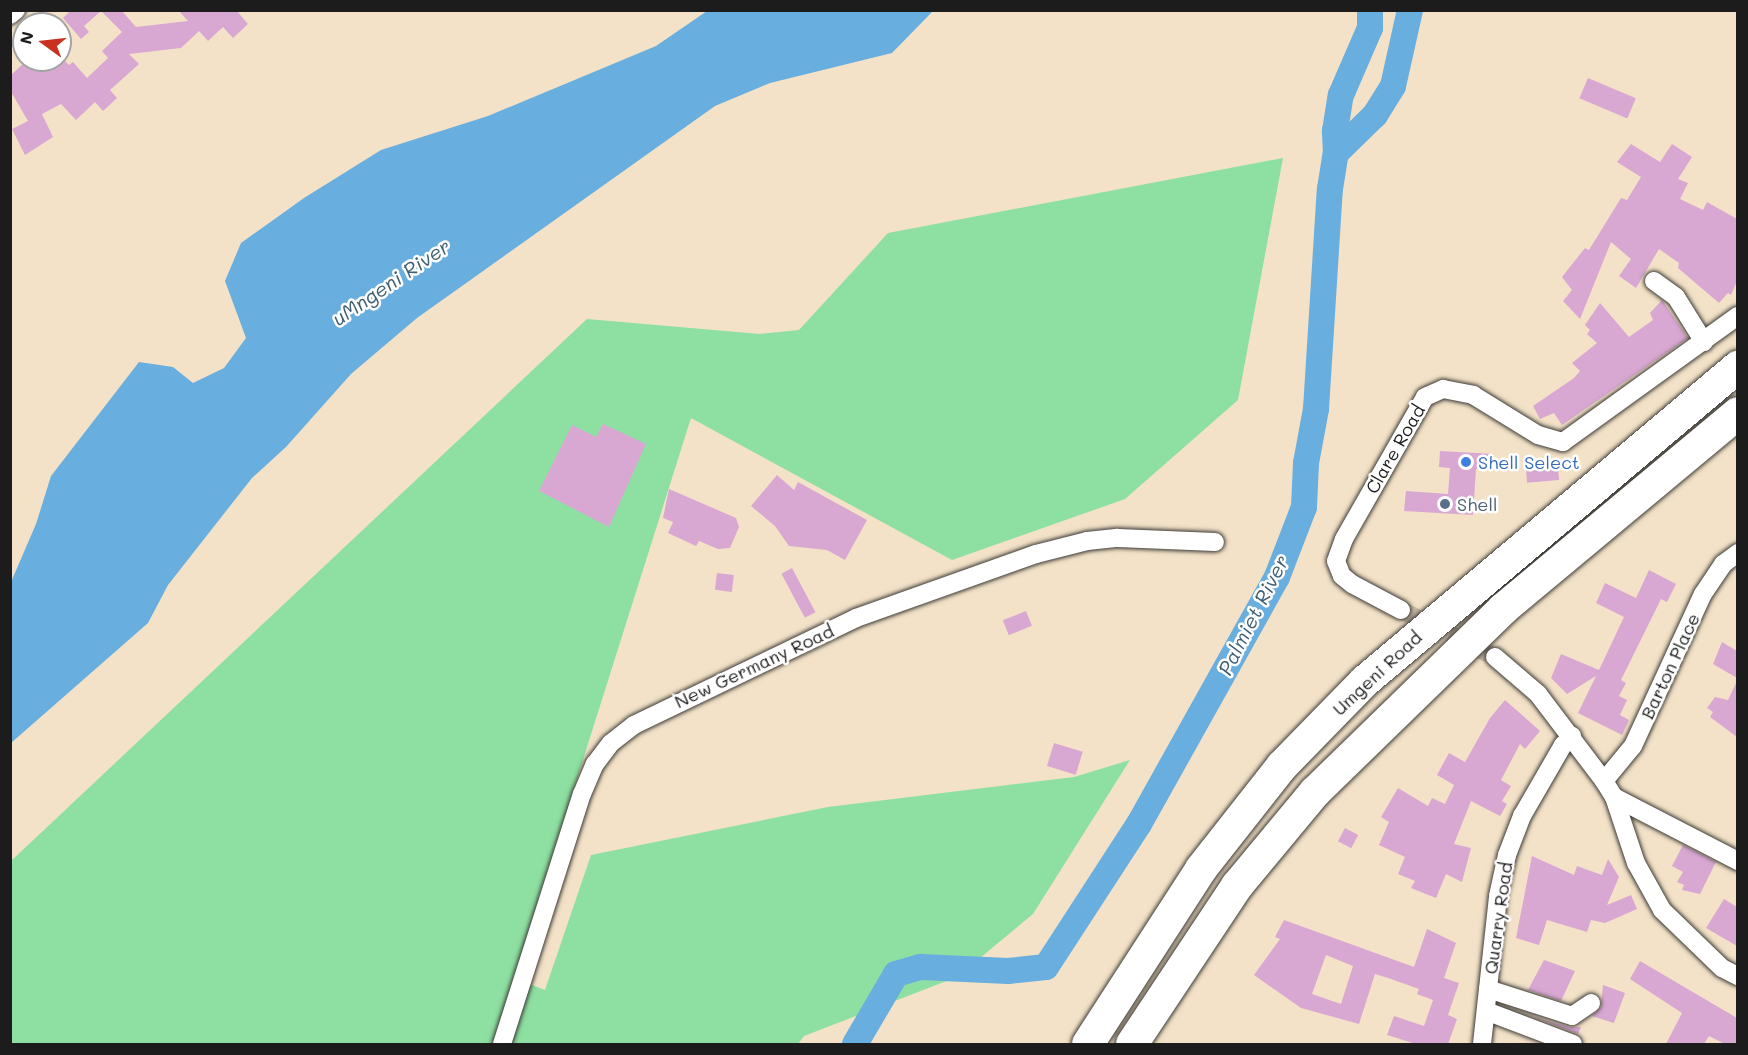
<!DOCTYPE html>
<style>
body{margin:0}
#map{position:relative;width:1748px;height:1055px;overflow:hidden;background:#f3e2c7;font-family:Mali,sans-serif}
div>[style]{position:absolute}
[style*='--x']{left:calc(var(--x)*1px);top:calc(var(--y)*1px);width:calc(var(--w)*1px);rotate:calc(var(--a)*1deg)}
.green>*{inset:0;background:#8de0a1}
.water>*{inset:0;background:#68aedf}
.river>*{height:26px;margin:-13px;padding:0 13px;transform-origin:13px;border-radius:13px;background:#68aedf}
.building>*{inset:0;background:#d8a8d2;transform-origin:0 0}
.street-tunnel>*{height:18px;margin-top:-9px;transform-origin:0;background:repeating-linear-gradient(90deg,#c8baa5 0 18px,transparent 0 27px)}
.roads{filter:drop-shadow(0 0 2px #3c3a36) drop-shadow(0 0 2px #3c3a36)}
.street>*{height:18px;margin:-9px;padding:0 9px;transform-origin:9px;border-radius:9px;background:#fff}
.highway>*{height:32px;margin:-16px;padding:0 16px;transform-origin:16px;border-radius:16px;background:#fff}
.dots>*{width:16px;height:16px;translate:-50% -50%;box-sizing:border-box;border:3px solid #fff;border-radius:50%}
span{translate:-50% -50%;white-space:nowrap;text-align:center;line-height:1.15;-webkit-text-stroke:5px #fff;paint-order:stroke}
.street-label{font-size:18px;color:#1c1c1c}
.shop-label{font-size:18px;color:#366cbe}
.left{translate:0 -50%;text-align:left}
.service-label{font-size:18px;color:#4e5e75}
.water-label{font-size:20px;color:#3e5e74;font-style:italic}
.frame{position:absolute;inset:0;border:12px solid #1c1c1c;pointer-events:none}
.north{position:absolute;left:12px;top:12px;width:60px;height:60px;box-sizing:border-box;background:#fff;border:2px solid #a4a4a4;border-radius:50%;rotate:285deg;font-size:16px;font-weight:700;line-height:24px;text-align:center;color:#1c1c1c}
.north::after{content:'';display:block;margin:auto;width:21px;height:27px;background:#c8321e;clip-path:polygon(50% 0,100% 100%,50% 72%,0 100%)}
</style>
<div id="map">
<div class="green">
<i style="clip-path:polygon(1283px 158px,1238px 400px,1125px 499px,952px 560px,691px 418px,514px 978px,545px 990px,591px 855px,828px 807px,1074px 777px,1130px 760px,1033px 914px,957px 977px,804px 1036px,798px 1044px,11px 1044px,11px 861px,587px 319px,760px 334px,799px 330px,888px 233px)"></i>
</div>
<div class="water">
<i style="clip-path:polygon(707px 11px,933px 11px,892px 53px,770px 83px,715px 106px,417px 318px,351px 374px,286px 447px,252px 478px,168px 585px,148px 623px,11px 743px,11px 582px,36px 524px,51px 476px,139px 362px,173px 367px,193px 383px,224px 368px,246px 338px,225px 281px,241px 243px,304px 198px,381px 150px,488px 116px,656px 46px)"></i>
</div>
<div class="river">
<i style="--x:1336;--y:153;--w:22;--a:-93"></i>
<i style="--x:1335;--y:131;--w:36;--a:-81"></i>
<i style="--x:1341;--y:95;--w:73;--a:-66.6"></i>
<i style="--x:1370;--y:28;--w:18;--a:-90"></i>
<i style="--x:855;--y:1044;--w:81;--a:-59.6"></i>
<i style="--x:896;--y:974;--w:26;--a:-16"></i>
<i style="--x:921;--y:967;--w:87;--a:2.6"></i>
<i style="--x:1008;--y:971;--w:38;--a:-6"></i>
<i style="--x:1046;--y:967;--w:171;--a:-57"></i>
<i style="--x:1139;--y:824;--w:283;--a:-60.8"></i>
<i style="--x:1277;--y:577;--w:75;--a:-68.9"></i>
<i style="--x:1304;--y:507;--w:44;--a:-87.4"></i>
<i style="--x:1306;--y:463;--w:55;--a:-79.5"></i>
<i style="--x:1316;--y:409;--w:220;--a:-86.4"></i>
<i style="--x:1330;--y:189;--w:36;--a:-81"></i>
<i style="--x:1336;--y:153;--w:54;--a:-44.3"></i>
<i style="--x:1375;--y:115;--w:34;--a:-58"></i>
<i style="--x:1393;--y:86;--w:78;--a:-77.4"></i>
</div>
<div class="building">
<i style="clip-path:polygon(71px 10px,121px 10px,136px 27px,188px 21px,178px 10px,236px 10px,248px 24px,233px 38px,223px 27px,208px 41px,199px 31px,181px 48px,129px 54px,139px 64px,110px 90px,117px 98px,103px 111px,95px 102px,76px 120px,61px 104px,42px 114px,53px 137px,25px 155px,12px 129px,28px 121px,10px 90px,10px 76px,27px 60px,64px 60px,69px 65px,73px 62px,87px 78px,108px 58px,102px 51px,122px 32px,101px 11px,84px 26px,89px 32px,81px 39px,63px 18px)"></i>
<i style="left:1588px;top:78px;width:52px;height:22px;rotate:23deg"></i>
<i style="clip-path:polygon(1631px 144px,1660px 162px,1672px 144px,1692px 157px,1678px 179px,1688px 183px,1680px 199px,1703px 210px,1707px 202px,1737px 219px,1737px 281px,1731px 295px,1728px 293px,1719px 303px,1678px 268px,1679px 263px,1659px 249px,1636px 288px,1619px 276px,1631px 259px,1611px 242px,1580px 319px,1563px 301px,1572px 290px,1562px 277px,1585px 248px,1589px 250px,1621px 198px,1627px 200px,1641px 177px,1617px 162px)"></i>
<i style="clip-path:polygon(1662px 300px,1688px 338px,1562px 425px,1554px 413px,1540px 419px,1533px 406px,1574px 378px,1580px 371px,1572px 363px,1597px 343px,1587px 334px,1590px 330px,1585px 325px,1600px 303px,1629px 337px,1653px 320px,1650px 313px)"></i>
<i style="clip-path:polygon(603px 424px,646px 444px,609px 527px,539px 491px,572px 425px,596px 437px)"></i>
<i style="clip-path:polygon(1440px 451px,1494px 454px,1493px 471px,1476px 469px,1473px 515px,1404px 511px,1406px 491px,1448px 494px,1450px 468px,1439px 467px)"></i>
<i style="left:1558px;top:468px;width:12px;height:32px;rotate:85deg"></i>
<i style="clip-path:polygon(777px 475px,794px 490px,798px 482px,867px 520px,845px 560px,827px 550px,789px 546px,775px 526px,751px 506px)"></i>
<i style="clip-path:polygon(669px 489px,736px 518px,739px 527px,730px 548px,718px 549px,699px 541px,696px 546px,668px 533px,673px 522px,663px 518px)"></i>
<i style="left:792px;top:568px;width:50px;height:12px;rotate:62deg"></i>
<i style="clip-path:polygon(1649px 570px,1676px 584px,1667px 602px,1661px 599px,1621px 680px,1626px 683px,1619px 696px,1627px 700px,1620px 715px,1629px 720px,1622px 735px,1578px 713px,1596px 676px,1567px 694px,1551px 678px,1561px 654px,1599px 670px,1624px 617px,1596px 603px,1605px 583px,1636px 598px)"></i>
<i style="left:717px;top:573px;width:17px;height:17px;rotate:7deg"></i>
<i style="left:1026px;top:611px;width:16px;height:25px;rotate:68deg"></i>
<i style="clip-path:polygon(1722px 642px,1737px 651px,1737px 678px,1713px 664px)"></i>
<i style="clip-path:polygon(1737px 681px,1737px 737px,1710px 717px,1713px 712px,1707px 708px,1715px 697px,1728px 700px)"></i>
<i style="clip-path:polygon(1505px 700px,1540px 731px,1525px 749px,1520px 744px,1501px 780px,1511px 786px,1502px 801px,1507px 804px,1500px 816px,1471px 801px,1454px 844px,1471px 848px,1462px 882px,1446px 874px,1436px 898px,1411px 888px,1415px 881px,1398px 874px,1405px 857px,1379px 845px,1389px 822px,1381px 817px,1398px 788px,1428px 806px,1432px 798px,1445px 804px,1454px 785px,1437px 775px,1449px 753px,1465px 762px,1490px 718px)"></i>
<i style="left:1054px;top:743px;width:30px;height:24px;rotate:17deg"></i>
<i style="left:1345px;top:828px;width:15px;height:15px;rotate:28deg"></i>
<i style="clip-path:polygon(1683px 845px,1716px 862px,1700px 894px,1682px 890px,1684px 885px,1677px 882px,1683px 872px,1672px 866px)"></i>
<i style="clip-path:polygon(1532px 856px,1574px 875px,1577px 866px,1602px 875px,1608px 859px,1619px 877px,1607px 905px,1631px 895px,1637px 909px,1605px 923px,1591px 920px,1587px 932px,1547px 920px,1539px 945px,1516px 938px)"></i>
<i style="clip-path:polygon(1724px 899px,1737px 907px,1737px 946px,1706px 928px)"></i>
<i style="clip-path:polygon(evenodd,1284px 920px,1414px 967px,1427px 929px,1456px 943px,1444px 978px,1459px 983px,1448px 1015px,1457px 1019px,1448px 1044px,1416px 1044px,1387px 1035px,1394px 1016px,1424px 1026px,1433px 1000px,1417px 994px,1419px 989px,1388px 978px,1375px 974px,1359px 1024px,1301px 1008px,1254px 975px,1280px 939px,1275px 937px,1284px 920px,1326px 955px,1353px 966px,1341px 1004px,1312px 994px,1326px 955px)"></i>
<i style="clip-path:polygon(1544px 960px,1575px 971px,1561px 1001px,1528px 990px)"></i>
<i style="clip-path:polygon(1640px 961px,1737px 1018px,1737px 1044px,1725px 1044px,1709px 1036px,1704px 1044px,1666px 1044px,1682px 1013px,1630px 979px)"></i>
<i style="clip-path:polygon(1603px 985px,1625px 993px,1614px 1023px,1592px 1016px,1601px 1007px)"></i>
<i style="clip-path:polygon(1534px 1017px,1569px 1027px,1581px 1027px,1578px 1034px)"></i>
</div>
<div class="street-tunnel">
<i style="--x:1401;--y:610;--w:105;--a:26.6"></i>
</div>
<div class="roads">
<div class="street">
<i style="--x:10;--y:15;--w:8;--a:-40"></i>
<i style="--x:1654;--y:281;--w:27;--a:36"></i>
<i style="--x:1676;--y:297;--w:53;--a:58.1"></i>
<i style="--x:1401;--y:610;--w:55;--a:-152"></i>
<i style="--x:1352;--y:584;--w:13;--a:-141"></i>
<i style="--x:1342;--y:576;--w:16;--a:-112"></i>
<i style="--x:1336;--y:561;--w:23;--a:-70"></i>
<i style="--x:1344;--y:539;--w:163;--a:-60.3"></i>
<i style="--x:1425;--y:397;--w:20;--a:-24"></i>
<i style="--x:1443;--y:389;--w:31;--a:11"></i>
<i style="--x:1473;--y:395;--w:76;--a:31.6"></i>
<i style="--x:1538;--y:435;--w:26;--a:16"></i>
<i style="--x:1563;--y:442;--w:216;--a:-35.8"></i>
<i style="--x:1495;--y:657;--w:57;--a:40.7"></i>
<i style="--x:1538;--y:694;--w:109;--a:52.8"></i>
<i style="--x:1604;--y:781;--w:19;--a:58"></i>
<i style="--x:1614;--y:797;--w:70;--a:71.6"></i>
<i style="--x:1636;--y:863;--w:54;--a:61"></i>
<i style="--x:1662;--y:910;--w:83;--a:44"></i>
<i style="--x:1722;--y:968;--w:18;--a:27"></i>
<i style="--x:1604;--y:781;--w:45;--a:-50.4"></i>
<i style="--x:1633;--y:746;--w:167;--a:-65.3"></i>
<i style="--x:1703;--y:594;--w:36;--a:-56"></i>
<i style="--x:1723;--y:564;--w:19;--a:-36"></i>
<i style="--x:1614;--y:797;--w:140;--a:27.3"></i>
<i style="--x:1488;--y:989;--w:88;--a:17.8"></i>
<i style="--x:1572;--y:1016;--w:23;--a:-34"></i>
<i style="--x:1486;--y:1011;--w:93;--a:20.8"></i>
<i style="--x:502;--y:1044;--w:262;--a:-72.3"></i>
<i style="--x:582;--y:794;--w:33;--a:-67"></i>
<i style="--x:595;--y:764;--w:26;--a:-53"></i>
<i style="--x:611;--y:743;--w:29;--a:-38"></i>
<i style="--x:634;--y:725;--w:246;--a:-25.7"></i>
<i style="--x:856;--y:618;--w:191;--a:-19.6"></i>
<i style="--x:1036;--y:554;--w:53;--a:-14.3"></i>
<i style="--x:1087;--y:541;--w:31;--a:-6"></i>
<i style="--x:1118;--y:538;--w:97;--a:2.4"></i>
<i style="--x:1482;--y:1044;--w:149;--a:-83.8"></i>
<i style="--x:1498;--y:896;--w:42;--a:-77.6"></i>
<i style="--x:1507;--y:855;--w:42;--a:-69"></i>
<i style="--x:1522;--y:816;--w:82;--a:-60"></i>
<i style="--x:1563;--y:745;--w:13;--a:-45"></i>
</div>
<div class="highway">
<i style="--x:1088;--y:1044;--w:208;--a:-57.1"></i>
<i style="--x:1201;--y:869;--w:131;--a:-51.8"></i>
<i style="--x:1282;--y:766;--w:119;--a:-45.7"></i>
<i style="--x:1365;--y:681;--w:488;--a:-40.1"></i>
<i style="--x:1132;--y:1044;--w:190;--a:-56.4"></i>
<i style="--x:1237;--y:886;--w:122;--a:-50.3"></i>
<i style="--x:1315;--y:792;--w:262;--a:-44.2"></i>
<i style="--x:1503;--y:609;--w:306;--a:-39.8"></i>
</div>
</div>
<div class="dots">
<i style="left:1466px;top:462px;background:#3f7fe0"></i>
<i style="left:1445px;top:504px;background:#5c6f8a"></i>
</div>
<div class="street-label">
<span style="left:1395px;top:449px;rotate:-60deg">Clare Road</span>
<span style="left:754px;top:666px;rotate:-25deg">New Germany Road</span>
<span style="left:1670px;top:666px;rotate:-65deg">Barton Place</span>
<span style="left:1377px;top:673px;rotate:-43deg">Umgeni Road</span>
<span style="left:1498px;top:918px;rotate:-82deg">Quarry Road</span>
</div>
<div class="shop-label">
<span class="left" style="left:1478px;top:462px">Shell Select</span>
</div>
<div class="service-label">
<span class="left" style="left:1457px;top:504px">Shell</span>
</div>
<div class="water-label">
<span style="left:391px;top:282px;rotate:-34deg">uMngeni River</span>
<span style="left:1253px;top:615px;rotate:-63deg">Palmiet River</span>
</div>
<div class="frame"></div>
<div class="north">N</div>
</div>
